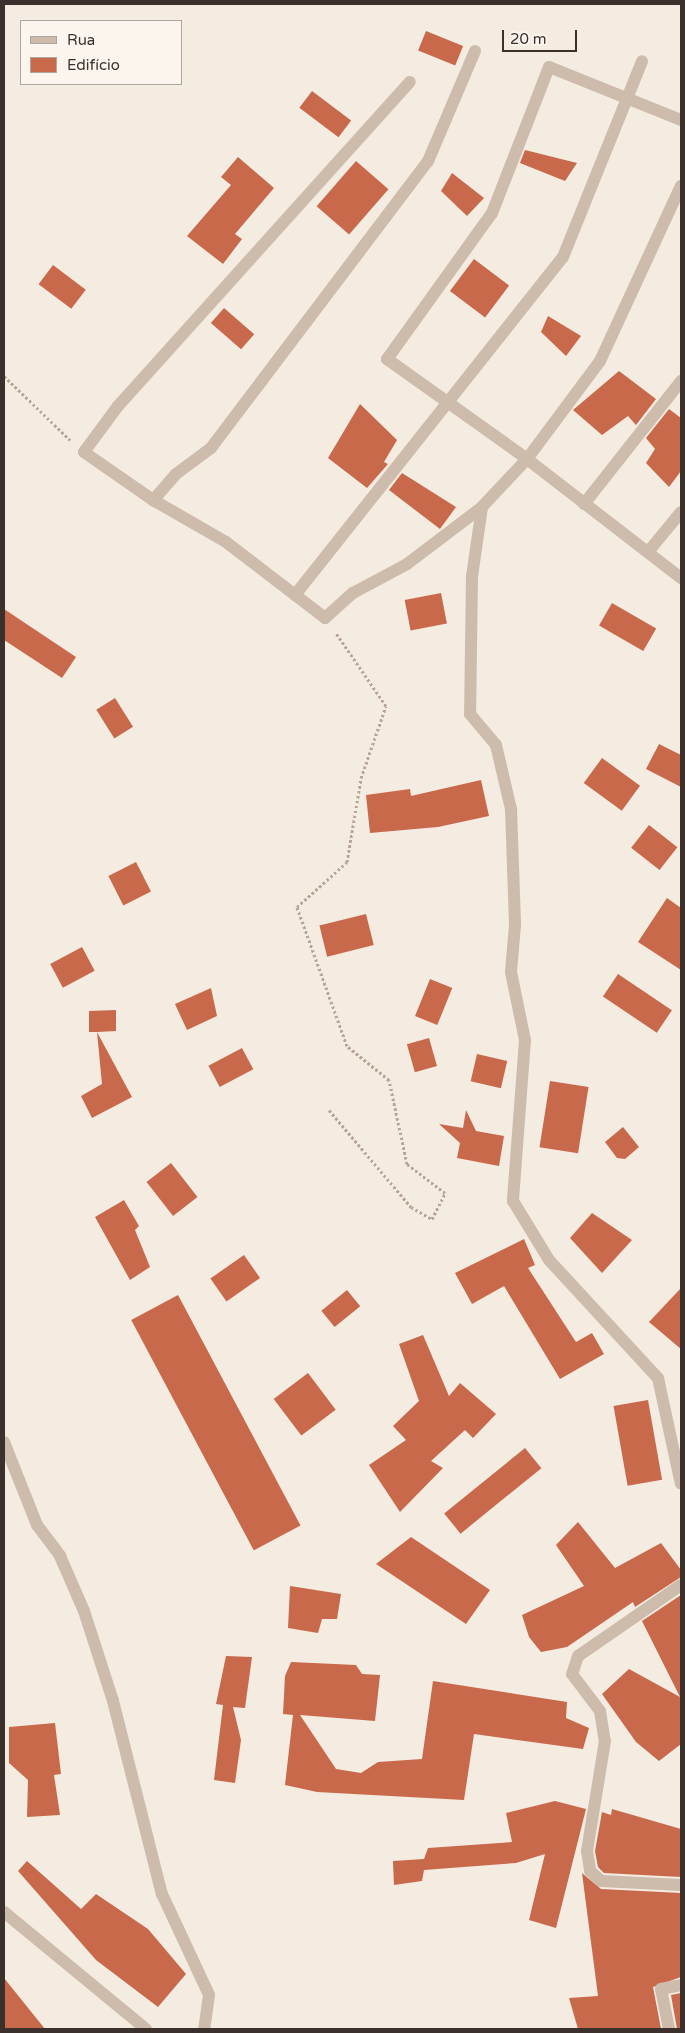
<!DOCTYPE html>
<meta charset="utf-8">
<style>
body{margin:0}
#map{position:relative;width:685px;height:2033px;overflow:hidden;background:#f4ebe1;font-family:"Varela Round",sans-serif}
div>[style]{position:absolute}
[style*='--x']{left:calc(var(--x)*1px);top:calc(var(--y)*1px);width:calc(var(--w)*1px);rotate:calc(var(--a)*1deg)}
.building>*{inset:0;background:#c8694b;transform-origin:0 0}
.path>*{height:3px;margin-top:-1.5px;transform-origin:0;background:repeating-linear-gradient(90deg,#b9a596 0 2.5px,transparent 0 5px)}
.minor>*{height:12px;margin:-6px;padding:0 6px;transform-origin:6px;border-radius:6px;background:#cdbbac}
span{translate:-50% -50%;white-space:nowrap;text-align:center;line-height:1.15;-webkit-text-stroke:4px #fbf5ee;paint-order:stroke}
.frame{position:absolute;inset:0;border:5px solid #3b302b;pointer-events:none}
.legend{position:absolute;left:20px;top:20px;width:162px;height:65px;box-sizing:border-box;background:#fbf5ee;border:1px solid #aea6a0;margin:0;padding:6px 9px;list-style:none;font-size:15px;color:#3b302b}
.legend li{display:flex;align-items:center;gap:10px;height:25px}
.legend b{width:25px;border:1px solid #aea6a0}
.scale{position:absolute;left:502px;top:30px;width:75px;height:22px;box-sizing:border-box;border:2px solid #3b302b;border-top:0;padding-left:6px;font-size:15px;line-height:18px;white-space:nowrap;color:#3b302b;-webkit-text-stroke:4px #fbf5ee;paint-order:stroke}
</style>
<div id="map">
<div class="building">
<i style="left:426px;top:31px;width:40px;height:21px;rotate:22deg"></i>
<i style="left:312px;top:91px;width:49px;height:21px;rotate:37deg"></i>
<i style="clip-path:polygon(525px 150px,577px 163px,565px 181px,520px 163px)"></i>
<i style="clip-path:polygon(238px 157px,274px 188px,235px 234px,242px 239px,223px 264px,187px 236px,231px 185px,221px 177px)"></i>
<i style="left:356px;top:161px;width:43px;height:60px;rotate:41deg"></i>
<i style="clip-path:polygon(452px 173px,484px 198px,467px 216px,441px 191px)"></i>
<i style="left:474px;top:259px;width:44px;height:40px;rotate:37deg"></i>
<i style="left:53px;top:265px;width:41px;height:24px;rotate:37deg"></i>
<i style="left:224px;top:308px;width:40px;height:20px;rotate:41deg"></i>
<i style="clip-path:polygon(548px 316px,581px 336px,566px 356px,541px 332px)"></i>
<i style="clip-path:polygon(619px 371px,656px 399px,636px 425px,628px 416px,602px 435px,573px 410px)"></i>
<i style="clip-path:polygon(360px 404px,397px 440px,384px 462px,388px 464px,367px 488px,328px 458px)"></i>
<i style="clip-path:polygon(669px 409px,681px 418px,681px 471px,669px 487px,646px 463px,655px 449px,646px 438px)"></i>
<i style="clip-path:polygon(402px 473px,456px 507px,440px 529px,389px 490px)"></i>
<i style="left:441px;top:593px;width:31px;height:37px;rotate:79deg"></i>
<i style="left:612px;top:603px;width:51px;height:26px;rotate:30deg"></i>
<i style="clip-path:polygon(4px 609px,76px 657px,62px 678px,4px 640px)"></i>
<i style="left:115px;top:698px;width:34px;height:22px;rotate:58deg"></i>
<i style="clip-path:polygon(659px 744px,681px 755px,681px 787px,646px 769px)"></i>
<i style="left:602px;top:758px;width:47px;height:31px;rotate:36deg"></i>
<i style="clip-path:polygon(481px 780px,489px 816px,438px 827px,370px 833px,366px 795px,410px 789px,411px 796px)"></i>
<i style="left:649px;top:825px;width:36px;height:29px;rotate:38deg"></i>
<i style="left:136px;top:862px;width:33px;height:31px;rotate:63deg"></i>
<i style="clip-path:polygon(667px 898px,681px 908px,681px 970px,638px 942px)"></i>
<i style="left:366px;top:914px;width:32px;height:48px;rotate:76deg"></i>
<i style="left:82px;top:947px;width:27px;height:36px;rotate:62deg"></i>
<i style="left:618px;top:974px;width:65px;height:27px;rotate:34deg"></i>
<i style="left:430px;top:979px;width:24px;height:40px;rotate:22deg"></i>
<i style="clip-path:polygon(211px 988px,217px 1016px,187px 1030px,175px 1004px)"></i>
<i style="clip-path:polygon(116px 1010px,116px 1031px,97px 1032px,132px 1097px,92px 1118px,81px 1096px,102px 1084px,97px 1032px,89px 1032px,89px 1011px)"></i>
<i style="left:429px;top:1038px;width:29px;height:23px;rotate:74deg"></i>
<i style="left:242px;top:1048px;width:24px;height:38px;rotate:62deg"></i>
<i style="left:477px;top:1054px;width:31px;height:28px;rotate:13deg"></i>
<i style="left:550px;top:1081px;width:39px;height:67px;rotate:9deg"></i>
<i style="clip-path:polygon(466px 1110px,476px 1131px,504px 1136px,499px 1166px,457px 1158px,460px 1143px,439px 1124px,463px 1128px)"></i>
<i style="clip-path:polygon(623px 1127px,639px 1147px,625px 1159px,617px 1158px,605px 1142px)"></i>
<i style="left:171px;top:1163px;width:43px;height:31px;rotate:52deg"></i>
<i style="clip-path:polygon(124px 1200px,139px 1226px,135px 1230px,150px 1267px,130px 1280px,95px 1217px)"></i>
<i style="clip-path:polygon(592px 1213px,632px 1240px,602px 1273px,570px 1238px)"></i>
<i style="clip-path:polygon(524px 1239px,535px 1265px,528px 1268px,576px 1342px,592px 1333px,604px 1354px,560px 1379px,504px 1286px,472px 1304px,455px 1273px)"></i>
<i style="left:244px;top:1255px;width:28px;height:41px;rotate:55deg"></i>
<i style="clip-path:polygon(681px 1288px,681px 1349px,649px 1322px)"></i>
<i style="left:347px;top:1290px;width:21px;height:33px;rotate:51deg"></i>
<i style="left:178px;top:1295px;width:261px;height:53px;rotate:62deg"></i>
<i style="clip-path:polygon(423px 1335px,449px 1396px,460px 1383px,496px 1414px,473px 1438px,465px 1430px,431px 1461px,443px 1468px,400px 1512px,369px 1465px,406px 1440px,393px 1426px,419px 1401px,399px 1344px)"></i>
<i style="left:308px;top:1373px;width:46px;height:43px;rotate:53deg"></i>
<i style="left:648px;top:1400px;width:81px;height:35px;rotate:80deg"></i>
<i style="left:525px;top:1448px;width:26px;height:104px;rotate:51deg"></i>
<i style="clip-path:polygon(578px 1522px,615px 1568px,661px 1543px,681px 1570px,681px 1577px,635px 1607px,633px 1602px,567px 1647px,541px 1652px,529px 1637px,522px 1615px,584px 1586px,556px 1545px)"></i>
<i style="clip-path:polygon(411px 1537px,490px 1590px,466px 1624px,376px 1564px)"></i>
<i style="clip-path:polygon(290px 1586px,341px 1594px,337px 1619px,322px 1619px,318px 1633px,288px 1628px)"></i>
<i style="clip-path:polygon(681px 1595px,681px 1744px,659px 1761px,636px 1742px,602px 1694px,629px 1669px,680px 1697px,642px 1621px)"></i>
<i style="clip-path:polygon(226px 1656px,252px 1657px,245px 1708px,233px 1707px,241px 1740px,235px 1783px,214px 1780px,223px 1705px,216px 1704px)"></i>
<i style="clip-path:polygon(291px 1662px,356px 1665px,362px 1674px,380px 1675px,375px 1721px,300px 1715px,336px 1769px,361px 1773px,378px 1762px,422px 1759px,433px 1681px,567px 1702px,566px 1718px,589px 1728px,583px 1749px,474px 1734px,464px 1800px,317px 1792px,285px 1785px,293px 1715px,283px 1714px,285px 1676px)"></i>
<i style="clip-path:polygon(55px 1723px,61px 1774px,54px 1775px,60px 1815px,27px 1817px,28px 1780px,9px 1763px,9px 1727px)"></i>
<i style="clip-path:polygon(555px 1801px,586px 1809px,556px 1928px,529px 1920px,545px 1854px,516px 1863px,424px 1870px,422px 1881px,394px 1885px,393px 1861px,424px 1859px,428px 1848px,512px 1842px,506px 1813px)"></i>
<i style="clip-path:polygon(612px 1809px,681px 1829px,681px 1877px,604px 1873px,598px 1867px,595px 1851px,602px 1812px,611px 1815px)"></i>
<i style="clip-path:polygon(27px 1861px,81px 1909px,96px 1894px,148px 1929px,186px 1974px,158px 2007px,96px 1960px,18px 1871px)"></i>
<i style="clip-path:polygon(582px 1873px,601px 1889px,681px 1893px,681px 1977px,653px 1987px,661px 2029px,578px 2029px,569px 1998px,598px 1996px)"></i>
<i style="clip-path:polygon(4px 1978px,45px 2029px,4px 2029px)"></i>
<i style="clip-path:polygon(681px 1993px,681px 2029px,677px 2029px,671px 1995px)"></i>
</div>
<div class="path">
<i style="--x:4;--y:376;--w:92;--a:44.1"></i>
<i style="--x:329;--y:1110;--w:127;--a:49.8"></i>
<i style="--x:411;--y:1207;--w:24;--a:30"></i>
<i style="--x:432;--y:1219;--w:29;--a:-63"></i>
<i style="--x:445;--y:1193;--w:48;--a:-142.7"></i>
<i style="--x:407;--y:1164;--w:86;--a:-102.1"></i>
<i style="--x:389;--y:1080;--w:54;--a:-141"></i>
<i style="--x:347;--y:1046;--w:148;--a:-109.8"></i>
<i style="--x:297;--y:907;--w:67;--a:-42"></i>
<i style="--x:347;--y:862;--w:85;--a:-80.5"></i>
<i style="--x:361;--y:778;--w:76;--a:-70.9"></i>
<i style="--x:386;--y:706;--w:88;--a:-124.4"></i>
</div>
<div class="minor">
<i style="--x:475;--y:51;--w:120;--a:113.1"></i>
<i style="--x:428;--y:161;--w:360;--a:127.1"></i>
<i style="--x:211;--y:448;--w:44;--a:143.4"></i>
<i style="--x:176;--y:474;--w:35;--a:131"></i>
<i style="--x:153;--y:500;--w:84;--a:29.9"></i>
<i style="--x:226;--y:542;--w:125;--a:37.5"></i>
<i style="--x:325;--y:618;--w:38;--a:-42"></i>
<i style="--x:353;--y:593;--w:61;--a:-28.2"></i>
<i style="--x:407;--y:564;--w:94;--a:-37.2"></i>
<i style="--x:681;--y:120;--w:142;--a:-158.1"></i>
<i style="--x:549;--y:67;--w:157;--a:111.3"></i>
<i style="--x:492;--y:213;--w:180;--a:125.7"></i>
<i style="--x:387;--y:359;--w:172;--a:35.5"></i>
<i style="--x:527;--y:459;--w:122;--a:-53.3"></i>
<i style="--x:600;--y:361;--w:193;--a:-65.2"></i>
<i style="--x:153;--y:500;--w:84;--a:-145.2"></i>
<i style="--x:84;--y:452;--w:57;--a:-53.5"></i>
<i style="--x:118;--y:406;--w:436;--a:-48"></i>
<i style="--x:584;--y:504;--w:157;--a:-51.7"></i>
<i style="--x:648;--y:552;--w:52;--a:-50.5"></i>
<i style="--x:681;--y:578;--w:195;--a:-142.3"></i>
<i style="--x:527;--y:459;--w:66;--a:133.2"></i>
<i style="--x:482;--y:507;--w:70;--a:98.2"></i>
<i style="--x:472;--y:576;--w:138;--a:90.8"></i>
<i style="--x:470;--y:714;--w:40;--a:50"></i>
<i style="--x:496;--y:745;--w:66;--a:76.8"></i>
<i style="--x:511;--y:809;--w:116;--a:88"></i>
<i style="--x:515;--y:925;--w:47;--a:94.9"></i>
<i style="--x:511;--y:972;--w:69;--a:78.4"></i>
<i style="--x:525;--y:1040;--w:161;--a:94.3"></i>
<i style="--x:513;--y:1201;--w:69;--a:58.6"></i>
<i style="--x:549;--y:1260;--w:161;--a:47.3"></i>
<i style="--x:658;--y:1378;--w:108;--a:77.8"></i>
<i style="--x:295;--y:595;--w:431;--a:-51.6"></i>
<i style="--x:563;--y:257;--w:211;--a:-68"></i>
<i style="--x:4;--y:1442;--w:89;--a:68.3"></i>
<i style="--x:37;--y:1525;--w:39;--a:53"></i>
<i style="--x:60;--y:1556;--w:60;--a:66.4"></i>
<i style="--x:84;--y:1611;--w:95;--a:72.1"></i>
<i style="--x:113;--y:1701;--w:199;--a:75.8"></i>
<i style="--x:162;--y:1894;--w:111;--a:65"></i>
<i style="--x:209;--y:1995;--w:34;--a:98"></i>
<i style="--x:681;--y:1585;--w:125;--a:145.4"></i>
<i style="--x:578;--y:1656;--w:19;--a:108"></i>
<i style="--x:572;--y:1674;--w:46;--a:52.9"></i>
<i style="--x:600;--y:1711;--w:30;--a:81"></i>
<i style="--x:605;--y:1741;--w:111;--a:99.3"></i>
<i style="--x:587;--y:1851;--w:20;--a:81"></i>
<i style="--x:590;--y:1871;--w:15;--a:42"></i>
<i style="--x:601;--y:1881;--w:80;--a:2.9"></i>
<i style="--x:4;--y:1912;--w:184;--a:39.5"></i>
<i style="--x:669;--y:2029;--w:41;--a:-101.3"></i>
<i style="--x:661;--y:1989;--w:20;--a:-11"></i>
</div>
<div class="frame"></div>
<ul class="legend">
<li><b style="height:6px;background:#cdbbac"></b>Rua</li>
<li><b style="height:14px;background:#c8694b"></b>Edifício</li>
</ul>
<div class="scale">20 m</div>
</div>
